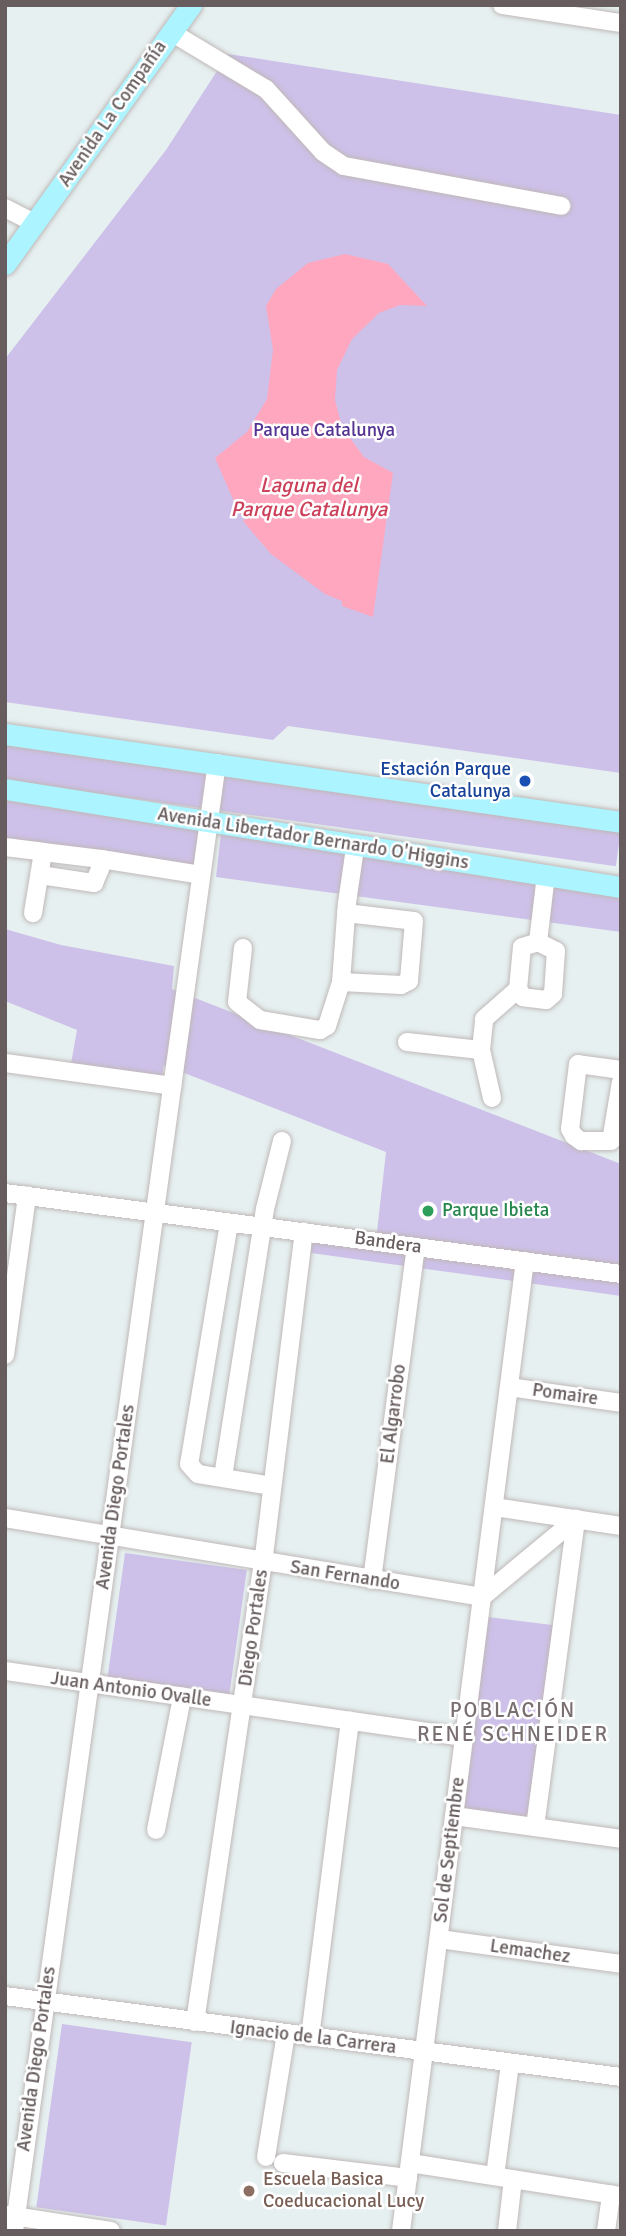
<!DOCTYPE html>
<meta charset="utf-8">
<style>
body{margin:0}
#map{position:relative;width:626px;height:2236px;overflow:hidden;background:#e6f0f0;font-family:Signika,sans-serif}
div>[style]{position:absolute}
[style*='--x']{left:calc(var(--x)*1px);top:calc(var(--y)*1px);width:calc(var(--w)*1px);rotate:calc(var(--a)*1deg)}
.green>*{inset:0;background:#cdc1e9;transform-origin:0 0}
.water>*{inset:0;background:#ffa7be}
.roads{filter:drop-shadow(0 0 2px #c0b8b8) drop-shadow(0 0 2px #c0b8b8)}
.minor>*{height:18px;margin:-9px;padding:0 9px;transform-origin:9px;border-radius:9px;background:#fff}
.major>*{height:21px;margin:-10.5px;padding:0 10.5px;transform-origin:10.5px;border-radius:10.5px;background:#acf4ff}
.dots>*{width:19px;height:19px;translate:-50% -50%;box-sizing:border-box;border:4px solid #fff;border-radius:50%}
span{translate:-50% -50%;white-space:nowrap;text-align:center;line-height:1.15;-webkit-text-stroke:5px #fff;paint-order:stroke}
.street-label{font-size:19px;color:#675d5e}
.park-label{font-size:19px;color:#533291}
.transit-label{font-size:19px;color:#164399}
.right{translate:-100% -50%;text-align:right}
.leisure-label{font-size:19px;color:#27864d}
.left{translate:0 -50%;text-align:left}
.education-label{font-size:19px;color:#785e54}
.water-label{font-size:21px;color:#cc405a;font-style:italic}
.neighbourhood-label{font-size:21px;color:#796e70;letter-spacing:2px}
.frame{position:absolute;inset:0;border:7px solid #675d5e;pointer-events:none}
</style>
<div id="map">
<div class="green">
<i style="clip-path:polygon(228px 54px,621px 115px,621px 773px,288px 726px,273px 740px,5px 702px,5px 359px,166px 150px)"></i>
<i style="left:5px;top:743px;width:622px;height:37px;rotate:8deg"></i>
<i style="left:5px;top:800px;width:196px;height:54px;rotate:8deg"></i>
<i style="clip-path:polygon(221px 833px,621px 897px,621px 932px,216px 877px)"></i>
<i style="clip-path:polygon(5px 929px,61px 945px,174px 966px,172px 989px,621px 1164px,621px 1296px,311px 1253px,311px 1240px,375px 1249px,386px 1152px,164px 1065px,160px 1086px,69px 1075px,77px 1030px,5px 1001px)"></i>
<i style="left:125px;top:1553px;width:123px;height:127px;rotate:8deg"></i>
<i style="left:488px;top:1617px;width:69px;height:207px;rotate:7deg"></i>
<i style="left:62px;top:2024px;width:131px;height:185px;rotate:8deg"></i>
</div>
<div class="water">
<i style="clip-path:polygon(345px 254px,388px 264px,427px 306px,400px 305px,379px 313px,352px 339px,337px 370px,335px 400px,342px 427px,364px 457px,393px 473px,373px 617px,342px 606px,342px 601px,325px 594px,271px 554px,243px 521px,246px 518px,239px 513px,215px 458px,247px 432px,267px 399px,273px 350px,266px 306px,276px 289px,308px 263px)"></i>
</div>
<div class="roads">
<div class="minor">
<i style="--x:502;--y:5;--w:120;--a:8.6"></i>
<i style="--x:171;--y:32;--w:111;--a:31"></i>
<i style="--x:266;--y:89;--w:85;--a:47.9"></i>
<i style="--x:323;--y:152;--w:25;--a:34"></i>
<i style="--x:344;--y:166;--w:221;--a:10.4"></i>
<i style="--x:5;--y:208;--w:34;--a:27"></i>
<i style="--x:5;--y:847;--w:38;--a:7"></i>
<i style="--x:43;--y:852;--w:62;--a:99.3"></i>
<i style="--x:101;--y:859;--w:101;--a:9.1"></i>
<i style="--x:40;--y:875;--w:55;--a:8.4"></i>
<i style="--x:94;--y:883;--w:15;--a:-67"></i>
<i style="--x:100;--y:869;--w:10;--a:-84"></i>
<i style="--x:101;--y:859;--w:58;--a:-173.1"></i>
<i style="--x:346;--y:913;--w:68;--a:6.7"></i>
<i style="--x:414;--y:921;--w:60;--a:94.8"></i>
<i style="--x:409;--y:981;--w:9;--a:153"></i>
<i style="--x:401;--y:985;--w:60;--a:-177.1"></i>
<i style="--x:341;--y:982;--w:79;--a:-85.7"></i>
<i style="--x:347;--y:903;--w:56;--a:-81.7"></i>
<i style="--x:538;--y:942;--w:20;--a:27"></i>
<i style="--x:556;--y:951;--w:43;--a:94"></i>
<i style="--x:553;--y:994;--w:9;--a:139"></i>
<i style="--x:546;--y:1000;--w:23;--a:-173"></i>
<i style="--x:523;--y:997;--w:9;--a:-122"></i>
<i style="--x:518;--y:989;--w:42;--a:-84.6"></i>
<i style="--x:522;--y:947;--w:17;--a:-17"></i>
<i style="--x:538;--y:942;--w:67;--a:-83.2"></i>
<i style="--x:243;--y:948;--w:54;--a:96.3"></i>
<i style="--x:237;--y:1002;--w:29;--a:38"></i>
<i style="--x:260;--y:1020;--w:61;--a:9.5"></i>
<i style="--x:320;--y:1030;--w:8;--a:-30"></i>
<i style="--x:327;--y:1026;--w:46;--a:-72.3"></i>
<i style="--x:407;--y:1042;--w:74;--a:6.2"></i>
<i style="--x:5;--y:1063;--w:169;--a:7.8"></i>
<i style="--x:621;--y:1070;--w:43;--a:-172.1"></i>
<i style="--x:578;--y:1064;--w:65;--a:97"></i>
<i style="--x:570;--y:1129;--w:8;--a:60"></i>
<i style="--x:574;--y:1136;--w:9;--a:36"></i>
<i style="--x:581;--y:1141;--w:30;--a:0"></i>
<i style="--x:611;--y:1141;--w:60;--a:-80.4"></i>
<i style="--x:492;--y:1098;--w:49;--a:-102.9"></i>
<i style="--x:481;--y:1050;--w:31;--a:-84"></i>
<i style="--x:484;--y:1019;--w:45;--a:-41.4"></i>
<i style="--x:5;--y:1193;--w:621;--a:7.49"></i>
<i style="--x:229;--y:1223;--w:244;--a:99.4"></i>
<i style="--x:189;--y:1464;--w:13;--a:48"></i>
<i style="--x:198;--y:1474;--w:75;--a:9.2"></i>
<i style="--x:5;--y:1355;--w:161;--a:-82.1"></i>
<i style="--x:509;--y:1387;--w:113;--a:8.1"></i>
<i style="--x:223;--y:1477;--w:271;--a:-81.1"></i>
<i style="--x:265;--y:1209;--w:70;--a:-76"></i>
<i style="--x:494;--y:1507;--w:128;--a:8.5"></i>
<i style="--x:5;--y:1518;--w:483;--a:9.4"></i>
<i style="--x:482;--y:1597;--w:122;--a:-39.7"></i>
<i style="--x:372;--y:1580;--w:336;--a:-82.5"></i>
<i style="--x:5;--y:1671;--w:465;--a:8.2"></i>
<i style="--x:454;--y:1816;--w:169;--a:7.8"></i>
<i style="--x:535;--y:1827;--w:311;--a:-82.4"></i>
<i style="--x:156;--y:1830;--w:136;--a:-78.9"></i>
<i style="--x:439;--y:1939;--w:184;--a:7.8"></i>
<i style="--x:5;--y:1996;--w:621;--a:7.49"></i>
<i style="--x:195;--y:2022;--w:463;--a:-81.6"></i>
<i style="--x:263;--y:1564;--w:335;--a:-83"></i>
<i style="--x:310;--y:2037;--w:319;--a:-82.8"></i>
<i style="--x:266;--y:2157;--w:125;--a:-80.8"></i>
<i style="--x:283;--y:2163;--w:126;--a:6.8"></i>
<i style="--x:410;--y:2163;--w:214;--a:8.9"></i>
<i style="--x:495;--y:2176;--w:114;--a:-82.4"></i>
<i style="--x:7;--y:2215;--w:105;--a:8.7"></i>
<i style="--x:14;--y:2231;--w:1482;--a:-82.13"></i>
<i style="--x:401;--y:2231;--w:978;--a:-82.72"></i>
<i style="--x:507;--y:2231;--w:52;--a:-83.4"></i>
<i style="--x:606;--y:2231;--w:37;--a:-82"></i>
</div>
<div class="major">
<i style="--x:5;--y:264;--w:319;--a:-54.3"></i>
<i style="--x:5;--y:734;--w:622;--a:8.13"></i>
<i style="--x:5;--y:789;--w:624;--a:9.04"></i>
</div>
</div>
<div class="dots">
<i style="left:525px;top:781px;background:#1a4fb4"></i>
<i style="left:428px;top:1211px;background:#2e9e5b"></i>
<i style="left:249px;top:2191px;background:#8d6e63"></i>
</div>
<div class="street-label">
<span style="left:113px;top:114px;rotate:-55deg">Avenida La Compañía</span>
<span style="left:313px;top:839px;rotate:9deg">Avenida Libertador Bernardo O'Higgins</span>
<span style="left:388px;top:1243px;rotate:8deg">Bandera</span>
<span style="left:565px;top:1395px;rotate:8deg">Pomaire</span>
<span style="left:394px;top:1414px;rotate:-83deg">El Algarrobo</span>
<span style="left:116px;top:1497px;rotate:-82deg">Avenida Diego Portales</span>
<span style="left:345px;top:1576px;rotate:9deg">San Fernando</span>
<span style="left:254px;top:1628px;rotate:-82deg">Diego Portales</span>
<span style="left:131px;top:1690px;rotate:8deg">Juan Antonio Ovalle</span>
<span style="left:450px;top:1850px;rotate:-83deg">Sol de Septiembre</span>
<span style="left:530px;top:1952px;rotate:8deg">Lemachez</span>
<span style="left:313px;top:2038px;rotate:7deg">Ignacio de la Carrera</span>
<span style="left:37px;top:2059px;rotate:-82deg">Avenida Diego Portales</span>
</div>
<div class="park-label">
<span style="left:324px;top:431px">Parque Catalunya</span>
</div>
<div class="transit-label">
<span class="right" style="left:511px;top:781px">Estación Parque<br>Catalunya</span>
</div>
<div class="leisure-label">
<span class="left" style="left:442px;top:1211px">Parque Ibieta</span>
</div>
<div class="education-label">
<span class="left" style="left:263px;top:2191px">Escuela Basica<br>Coeducacional Lucy</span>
</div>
<div class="water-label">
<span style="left:309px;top:497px">Laguna del<br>Parque Catalunya</span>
</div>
<div class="neighbourhood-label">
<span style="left:513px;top:1722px">POBLACIÓN<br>RENÉ SCHNEIDER</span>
</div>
<div class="frame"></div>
</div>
